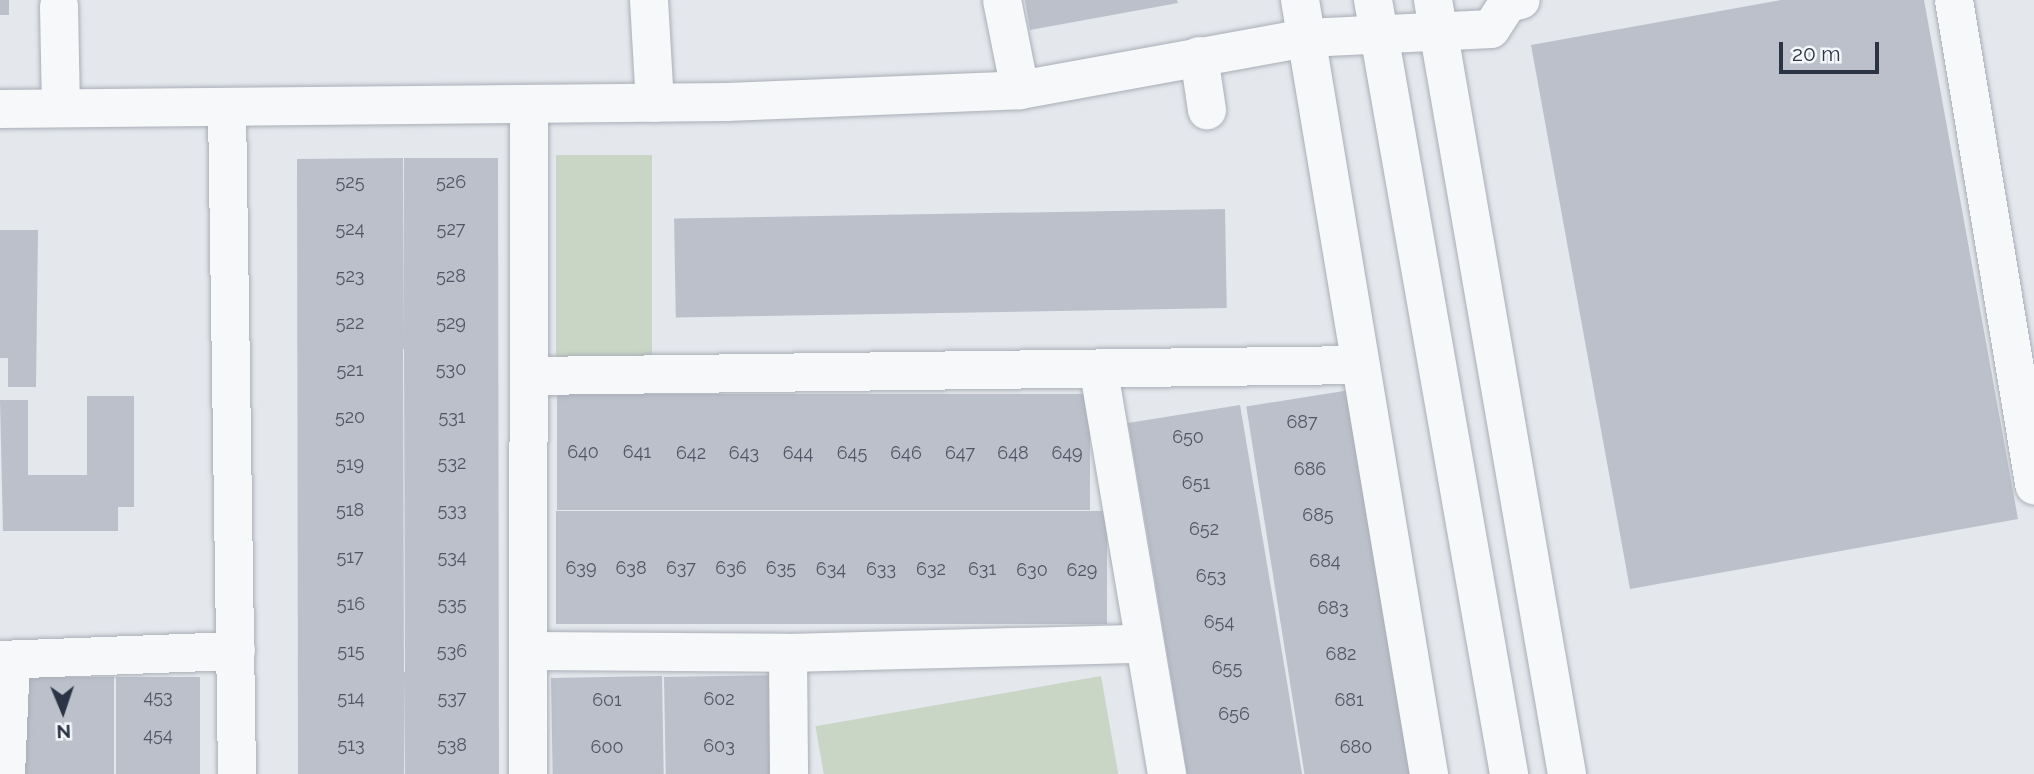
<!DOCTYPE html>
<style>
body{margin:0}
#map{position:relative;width:2034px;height:774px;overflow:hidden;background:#e4e7ec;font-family:Raleway,sans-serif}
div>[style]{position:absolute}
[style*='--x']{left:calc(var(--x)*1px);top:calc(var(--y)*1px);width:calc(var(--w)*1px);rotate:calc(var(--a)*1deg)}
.green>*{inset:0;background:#c9d6c5;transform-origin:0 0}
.building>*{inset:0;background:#bbc0ca;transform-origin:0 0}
.roads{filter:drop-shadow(0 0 2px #a9aeb7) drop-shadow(0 0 2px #a9aeb7)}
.minor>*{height:38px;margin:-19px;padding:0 19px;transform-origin:19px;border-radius:19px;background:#f7f8fa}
span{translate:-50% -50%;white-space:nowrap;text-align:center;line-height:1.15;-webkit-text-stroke:7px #f4f6f9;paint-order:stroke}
.number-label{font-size:18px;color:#4f5766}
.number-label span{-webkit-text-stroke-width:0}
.north{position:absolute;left:28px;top:676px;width:70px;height:70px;-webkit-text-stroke:5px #f4f6f9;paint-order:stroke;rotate:178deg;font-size:19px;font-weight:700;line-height:28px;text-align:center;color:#2b3445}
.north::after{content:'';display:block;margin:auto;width:24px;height:32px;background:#2b3445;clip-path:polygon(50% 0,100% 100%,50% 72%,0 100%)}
.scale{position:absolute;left:1779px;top:42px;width:100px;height:32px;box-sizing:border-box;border:4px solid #2b3445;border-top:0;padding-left:9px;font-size:21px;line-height:24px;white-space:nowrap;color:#2b3445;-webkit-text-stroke:5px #f4f6f9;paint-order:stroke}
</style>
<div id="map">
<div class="green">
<i style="left:652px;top:155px;width:204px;height:96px;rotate:90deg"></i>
<i style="left:1101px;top:676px;width:99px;height:290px;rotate:80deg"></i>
</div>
<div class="building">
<i style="left:0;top:0;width:9px;height:15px"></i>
<i style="clip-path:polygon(1025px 0,1177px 0,1178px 3px,1030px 30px)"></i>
<i style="clip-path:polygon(1781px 0,1924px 0,2018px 519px,1630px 589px,1531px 45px)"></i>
<i style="clip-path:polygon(evenodd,403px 158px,404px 343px,404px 158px,498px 158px,499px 774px,405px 774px,404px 677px,404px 774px,298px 774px,297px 159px,403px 158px,403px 349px,404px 349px,405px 672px,404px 672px,403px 349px)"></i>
<i style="left:1225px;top:209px;width:99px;height:551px;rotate:89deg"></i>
<i style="clip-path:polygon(0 230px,38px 230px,36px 387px,8px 387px,8px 358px,0 358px)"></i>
<i style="left:1350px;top:390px;width:389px;height:105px;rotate:81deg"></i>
<i style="left:557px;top:394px;width:533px;height:116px"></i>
<i style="clip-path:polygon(87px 396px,134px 396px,134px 507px,118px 507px,118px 531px,3px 531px,0 400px,28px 400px,28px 475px,87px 475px)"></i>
<i style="clip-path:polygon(1240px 405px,1287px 682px,1302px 774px,1187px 774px,1144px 515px,1128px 423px)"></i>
<i style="left:556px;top:511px;width:551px;height:113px"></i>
<i style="left:773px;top:675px;width:99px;height:109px;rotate:89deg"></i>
<i style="left:662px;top:676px;width:98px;height:111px;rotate:89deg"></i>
<i style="left:23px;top:677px;width:91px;height:97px"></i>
<i style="left:200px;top:677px;width:97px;height:84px;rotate:90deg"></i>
</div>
<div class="roads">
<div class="minor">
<i style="--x:649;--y:0;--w:103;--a:86.7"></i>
<i style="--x:1002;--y:0;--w:92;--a:78.7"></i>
<i style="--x:1300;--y:0;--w:785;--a:80.54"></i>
<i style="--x:1373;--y:0;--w:786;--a:80.03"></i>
<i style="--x:1433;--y:0;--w:786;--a:80.18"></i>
<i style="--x:1954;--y:0;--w:492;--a:80.6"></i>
<i style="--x:59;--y:6;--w:102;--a:88.9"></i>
<i style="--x:1199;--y:56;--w:55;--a:81.6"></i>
<i style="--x:227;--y:107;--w:667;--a:89.14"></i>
<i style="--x:0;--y:109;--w:727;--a:-0.55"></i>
<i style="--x:727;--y:102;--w:293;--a:-2.3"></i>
<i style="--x:1020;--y:90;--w:292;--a:-10.3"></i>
<i style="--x:1307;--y:38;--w:184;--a:-2.8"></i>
<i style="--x:1491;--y:29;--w:31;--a:-57"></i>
<i style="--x:1508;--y:3;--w:13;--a:-13"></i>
<i style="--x:1099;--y:372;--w:408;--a:80.4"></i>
<i style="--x:531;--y:376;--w:828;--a:-0.76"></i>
<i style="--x:530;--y:651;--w:258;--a:0.4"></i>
<i style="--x:788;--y:653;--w:354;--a:-1.5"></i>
<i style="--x:788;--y:653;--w:121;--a:89.5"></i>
<i style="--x:0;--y:660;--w:236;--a:-2.2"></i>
<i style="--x:6;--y:774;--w:114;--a:-87.5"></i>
<i style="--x:528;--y:774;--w:669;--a:-89.91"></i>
</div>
</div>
<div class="number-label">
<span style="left:350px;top:182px">525</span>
<span style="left:451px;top:182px">526</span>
<span style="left:350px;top:229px">524</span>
<span style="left:451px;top:229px">527</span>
<span style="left:350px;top:276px">523</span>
<span style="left:451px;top:276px">528</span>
<span style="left:350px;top:323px">522</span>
<span style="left:451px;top:323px">529</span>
<span style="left:451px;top:369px">530</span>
<span style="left:350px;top:370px">521</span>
<span style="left:350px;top:417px">520</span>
<span style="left:452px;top:417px">531</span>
<span style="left:1302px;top:422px">687</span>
<span style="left:1188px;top:437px">650</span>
<span style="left:583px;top:452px">640</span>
<span style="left:637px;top:452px">641</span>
<span style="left:691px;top:453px">642</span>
<span style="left:744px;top:453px">643</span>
<span style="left:798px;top:453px">644</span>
<span style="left:852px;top:453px">645</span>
<span style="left:906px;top:453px">646</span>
<span style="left:960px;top:453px">647</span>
<span style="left:1013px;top:453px">648</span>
<span style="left:1067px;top:453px">649</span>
<span style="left:452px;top:463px">532</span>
<span style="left:350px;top:464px">519</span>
<span style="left:1310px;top:469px">686</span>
<span style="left:1196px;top:483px">651</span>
<span style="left:350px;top:510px">518</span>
<span style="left:452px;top:510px">533</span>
<span style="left:1318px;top:515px">685</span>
<span style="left:1204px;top:529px">652</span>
<span style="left:350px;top:557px">517</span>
<span style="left:452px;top:557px">534</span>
<span style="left:1325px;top:561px">684</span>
<span style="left:581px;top:568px">639</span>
<span style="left:631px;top:568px">638</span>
<span style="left:681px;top:568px">637</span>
<span style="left:731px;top:568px">636</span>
<span style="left:781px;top:568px">635</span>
<span style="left:831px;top:569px">634</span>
<span style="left:881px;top:569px">633</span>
<span style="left:931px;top:569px">632</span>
<span style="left:982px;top:569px">631</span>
<span style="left:1032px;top:570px">630</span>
<span style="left:1082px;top:570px">629</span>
<span style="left:1211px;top:576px">653</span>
<span style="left:351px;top:604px">516</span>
<span style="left:452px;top:604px">535</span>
<span style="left:1333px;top:608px">683</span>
<span style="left:1219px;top:622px">654</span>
<span style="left:351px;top:651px">515</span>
<span style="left:452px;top:651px">536</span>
<span style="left:1341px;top:654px">682</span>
<span style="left:1227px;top:668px">655</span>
<span style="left:158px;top:697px">453</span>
<span style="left:351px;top:698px">514</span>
<span style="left:452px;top:698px">537</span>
<span style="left:719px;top:699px">602</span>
<span style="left:607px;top:700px">601</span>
<span style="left:1349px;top:700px">681</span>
<span style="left:1234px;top:714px">656</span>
<span style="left:158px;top:735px">454</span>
<span style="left:351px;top:745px">513</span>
<span style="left:452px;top:745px">538</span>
<span style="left:719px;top:746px">603</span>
<span style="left:607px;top:747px">600</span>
<span style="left:1356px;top:747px">680</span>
</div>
<div class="north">N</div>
<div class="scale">20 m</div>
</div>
